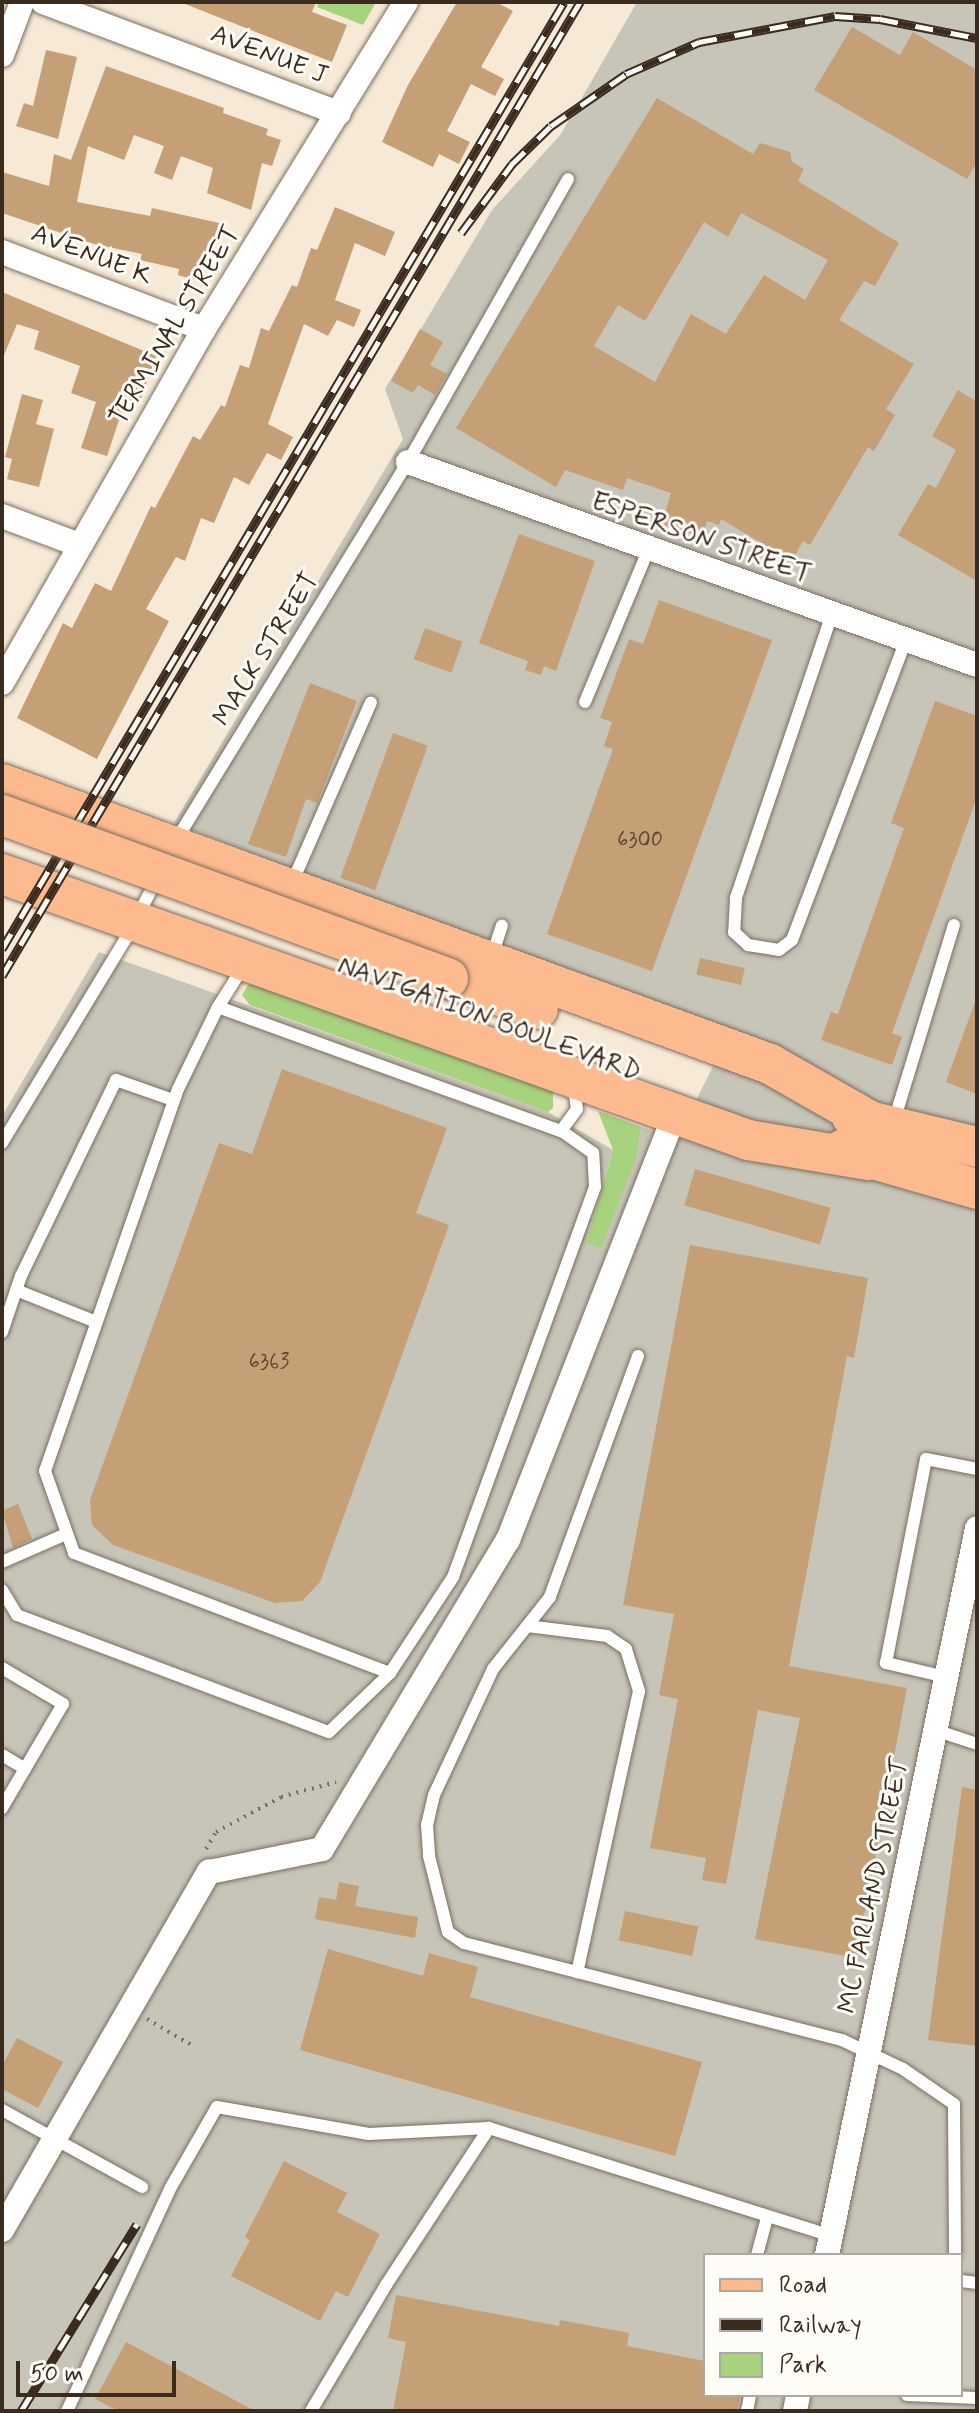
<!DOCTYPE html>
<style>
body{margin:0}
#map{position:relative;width:979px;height:2413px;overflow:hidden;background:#f6e9d6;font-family:Mynerve,sans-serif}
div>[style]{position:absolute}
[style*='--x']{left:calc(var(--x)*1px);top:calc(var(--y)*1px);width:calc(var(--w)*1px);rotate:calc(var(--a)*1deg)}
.industrial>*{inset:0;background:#c6c5b8}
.green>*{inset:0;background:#a7d27e}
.building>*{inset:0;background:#c59f76;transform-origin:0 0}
.path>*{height:4px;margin-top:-2px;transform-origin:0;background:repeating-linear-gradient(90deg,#7c6d5e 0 2px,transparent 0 8px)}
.roads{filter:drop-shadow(0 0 2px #7c6d5e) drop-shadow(0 0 2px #7c6d5e)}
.lane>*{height:12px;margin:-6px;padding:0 6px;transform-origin:6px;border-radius:6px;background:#fff}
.street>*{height:24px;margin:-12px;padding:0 12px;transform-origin:12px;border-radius:12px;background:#fff}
.primary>*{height:40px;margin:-20px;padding:0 20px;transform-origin:20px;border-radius:20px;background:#fcba8e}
.rail>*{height:9px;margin-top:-4.5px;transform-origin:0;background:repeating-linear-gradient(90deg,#fdfcf7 0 18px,#3b2a1e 0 36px);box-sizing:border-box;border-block:2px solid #3b2a1e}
.bridges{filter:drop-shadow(0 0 2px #7c6d5e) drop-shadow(0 0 2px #7c6d5e)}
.primary-bridge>*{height:40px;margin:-20px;padding:0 20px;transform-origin:20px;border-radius:20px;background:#fcba8e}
span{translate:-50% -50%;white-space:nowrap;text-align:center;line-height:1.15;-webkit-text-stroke:6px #fdfcf7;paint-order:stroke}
.number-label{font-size:22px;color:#5e4734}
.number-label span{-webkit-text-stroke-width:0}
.street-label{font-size:26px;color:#3b2a1e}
.frame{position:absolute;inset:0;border:4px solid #3b2a1e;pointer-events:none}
.legend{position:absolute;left:703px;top:2253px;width:260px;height:144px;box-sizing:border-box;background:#fdfcf7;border:2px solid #afa8a0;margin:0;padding:10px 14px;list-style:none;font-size:24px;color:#3b2a1e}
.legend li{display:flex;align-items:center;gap:16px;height:40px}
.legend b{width:40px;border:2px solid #afa8a0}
.scale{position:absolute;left:16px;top:2361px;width:160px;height:36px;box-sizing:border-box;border:4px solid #3b2a1e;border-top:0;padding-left:10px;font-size:24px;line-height:28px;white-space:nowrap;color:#3b2a1e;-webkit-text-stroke:6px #fdfcf7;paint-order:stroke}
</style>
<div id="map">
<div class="industrial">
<i style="clip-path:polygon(evenodd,637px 2px,977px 2px,977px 2411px,2px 2411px,2px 1116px,99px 952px,548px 1112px,613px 1150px,586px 1242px,637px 1156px,641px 1127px,677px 1139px,727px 1038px,174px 823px,403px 439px,385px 389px,492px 210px,561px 134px,637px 2px,705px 2255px,961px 2255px,961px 2395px,705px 2395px,705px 2255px)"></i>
</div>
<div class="green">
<i style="clip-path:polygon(319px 2px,376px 2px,363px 25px,317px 7px)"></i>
<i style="clip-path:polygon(253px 977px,553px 1088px,553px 1108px,548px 1112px,250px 1005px,242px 995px)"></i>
<i style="clip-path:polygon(598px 1111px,641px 1127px,637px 1156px,601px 1248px,586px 1243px,613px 1150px)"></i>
</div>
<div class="building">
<i style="clip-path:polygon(180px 2px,316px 2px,312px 12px,347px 25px,332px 62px)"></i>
<i style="clip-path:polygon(457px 2px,496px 2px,513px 11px,481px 67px,504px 79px,495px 96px,471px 84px,447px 131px,470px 142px,459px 164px,439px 154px,433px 167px,382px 142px,408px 85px)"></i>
<i style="clip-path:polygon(852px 27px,900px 55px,913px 32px,977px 70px,977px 162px,967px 179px,814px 90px)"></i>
<i style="clip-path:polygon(46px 50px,77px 57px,58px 139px,16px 126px,24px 103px,33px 106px)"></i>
<i style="clip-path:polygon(106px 66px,224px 108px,223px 113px,268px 129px,266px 135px,281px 140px,272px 166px,262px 163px,251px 210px,207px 193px,213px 168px,181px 156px,172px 180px,154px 173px,164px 146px,134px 135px,124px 160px,88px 146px,77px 202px,150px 216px,152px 208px,219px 223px,201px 282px,178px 275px,179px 269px,140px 260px,142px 254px,94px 244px,2px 213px,2px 172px,49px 186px,54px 154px,71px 160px)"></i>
<i style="clip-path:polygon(evenodd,657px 98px,753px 154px,760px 143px,790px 152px,792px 162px,804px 169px,798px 181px,899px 243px,875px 286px,864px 281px,839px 320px,914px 364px,886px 409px,895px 415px,874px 451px,868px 447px,810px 545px,803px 541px,792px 561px,721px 519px,719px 525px,707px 521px,702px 537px,662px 524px,671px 493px,627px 478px,623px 490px,565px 470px,556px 487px,456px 428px,657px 98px,741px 213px,828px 260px,805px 300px,764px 275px,726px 334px,691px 314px,655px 382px,594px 346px,618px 305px,645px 321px,704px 222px,728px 237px,741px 213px)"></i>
<i style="clip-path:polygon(335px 207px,395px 232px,385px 256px,355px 243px,335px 300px,361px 310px,354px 327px,337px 320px,328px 336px,304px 324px,268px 424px,293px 437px,281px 460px,267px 453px,249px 485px,234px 477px,214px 523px,201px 518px,185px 561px,176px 557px,146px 609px,169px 621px,97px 759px,17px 718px,63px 623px,72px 628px,95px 583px,111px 591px,151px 506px,155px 508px,193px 436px,200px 440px,221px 405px,225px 407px,240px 365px,249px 368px,261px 328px,269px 331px,292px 285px,297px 287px,311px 248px,317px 250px)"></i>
<i style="clip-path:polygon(2px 292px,156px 356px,139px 404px,126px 399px,107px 456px,81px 448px,96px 402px,71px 393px,80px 366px,34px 349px,39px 331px,17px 324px,2px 360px)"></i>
<i style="clip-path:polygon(420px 329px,443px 342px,430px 365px,447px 374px,435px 395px,418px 385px,413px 393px,391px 381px)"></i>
<i style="clip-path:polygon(958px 390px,977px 402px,977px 581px,898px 535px,928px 484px,936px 488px,956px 450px,932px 436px)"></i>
<i style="clip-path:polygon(22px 394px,43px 400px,36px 424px,54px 429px,39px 487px,7px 479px,12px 459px,5px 457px)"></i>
<i style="clip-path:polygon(519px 534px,595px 561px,556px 671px,544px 666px,541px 675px,525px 670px,528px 661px,479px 643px)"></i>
<i style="clip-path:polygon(659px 600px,772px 640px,652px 971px,547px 934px,613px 749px,604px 746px,612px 722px,600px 718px,629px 639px,643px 644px)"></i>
<i style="left:425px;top:628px;width:40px;height:33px;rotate:20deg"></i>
<i style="clip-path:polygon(310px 683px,357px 701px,317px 803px,306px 799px,286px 857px,248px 844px)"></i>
<i style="clip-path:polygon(935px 701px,977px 716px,977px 797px,892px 1033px,902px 1037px,892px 1065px,821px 1040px,831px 1012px,838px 1014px,904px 828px,891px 823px)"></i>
<i style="left:393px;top:733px;width:37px;height:154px;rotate:20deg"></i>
<i style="left:700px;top:958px;width:46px;height:17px;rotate:13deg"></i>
<i style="clip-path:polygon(975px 1002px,977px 1002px,977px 1094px,946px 1082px)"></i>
<i style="clip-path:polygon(282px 1069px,447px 1128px,416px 1213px,449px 1225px,320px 1582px,302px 1601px,275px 1603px,113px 1545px,92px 1525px,90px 1500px,219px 1143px,252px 1154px)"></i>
<i style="left:695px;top:1169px;width:141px;height:38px;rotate:16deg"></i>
<i style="clip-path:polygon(690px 1245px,868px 1278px,854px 1358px,847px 1356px,789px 1666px,907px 1688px,856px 1958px,755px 1939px,800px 1718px,758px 1710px,726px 1884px,702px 1880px,706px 1858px,650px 1848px,678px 1699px,659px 1695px,674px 1614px,623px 1605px)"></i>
<i style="clip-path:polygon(18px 1504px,32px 1539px,13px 1548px,2px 1511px)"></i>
<i style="clip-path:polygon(962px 1787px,977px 1790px,977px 2046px,928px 2040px)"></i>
<i style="clip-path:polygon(339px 1882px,359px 1886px,355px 1906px,418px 1917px,415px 1938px,315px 1919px,319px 1897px,336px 1900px)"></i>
<i style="left:625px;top:1911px;width:75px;height:30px;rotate:12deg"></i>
<i style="clip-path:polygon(328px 1949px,423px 1976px,429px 1953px,478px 1967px,470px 1997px,702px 2062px,675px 2156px,300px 2050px)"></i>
<i style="clip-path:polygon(17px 2038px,63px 2062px,38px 2108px,2px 2089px,2px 2066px)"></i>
<i style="clip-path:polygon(284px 2161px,347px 2193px,337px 2212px,380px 2234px,348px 2297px,336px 2291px,320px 2321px,231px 2276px,250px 2240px,245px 2237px)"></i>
<i style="clip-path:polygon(396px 2295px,559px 2326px,560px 2320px,629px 2333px,627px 2346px,705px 2361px,705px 2395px,740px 2395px,737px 2411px,393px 2411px,406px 2342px,388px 2338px)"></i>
<i style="clip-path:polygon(126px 2342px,255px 2411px,118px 2411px,95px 2399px)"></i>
</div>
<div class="path">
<i style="--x:206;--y:1849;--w:20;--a:-60"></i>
<i style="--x:216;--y:1832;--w:74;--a:-28.3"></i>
<i style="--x:281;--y:1797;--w:57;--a:-15.3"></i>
<i style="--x:147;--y:2019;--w:50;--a:30.2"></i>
</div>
<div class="roads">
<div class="lane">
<i style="--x:832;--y:614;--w:300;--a:108.7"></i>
<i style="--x:736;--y:898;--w:34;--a:93"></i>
<i style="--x:734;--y:932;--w:19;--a:43"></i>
<i style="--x:748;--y:945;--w:31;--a:9"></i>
<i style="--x:779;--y:950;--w:16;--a:-38"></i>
<i style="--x:792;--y:940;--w:319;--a:-69.2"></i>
<i style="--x:585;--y:702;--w:164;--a:-67.4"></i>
<i style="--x:175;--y:842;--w:446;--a:-58.5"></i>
<i style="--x:408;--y:462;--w:325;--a:-60.5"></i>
<i style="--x:292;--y:883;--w:197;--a:-66.4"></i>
<i style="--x:492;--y:956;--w:32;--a:-72"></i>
<i style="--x:243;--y:967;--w:47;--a:122"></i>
<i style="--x:218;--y:1007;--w:365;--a:19.9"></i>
<i style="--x:561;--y:1131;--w:27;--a:-54"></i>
<i style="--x:577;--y:1109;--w:22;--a:-98"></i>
<i style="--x:218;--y:1007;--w:91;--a:116"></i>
<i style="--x:178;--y:1089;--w:404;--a:109.2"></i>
<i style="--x:45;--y:1471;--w:87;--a:70.5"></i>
<i style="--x:74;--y:1553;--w:338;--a:20.8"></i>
<i style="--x:390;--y:1673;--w:115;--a:-56.7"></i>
<i style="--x:453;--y:1577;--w:415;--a:-70"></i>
<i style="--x:595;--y:1187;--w:34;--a:-93"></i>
<i style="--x:593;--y:1153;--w:39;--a:-145"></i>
<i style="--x:894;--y:1121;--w:205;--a:-73"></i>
<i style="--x:2;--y:1143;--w:240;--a:-58.8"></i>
<i style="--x:126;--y:938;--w:69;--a:-62.3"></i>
<i style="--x:16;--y:1290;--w:86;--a:21.8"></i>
<i style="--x:2;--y:1332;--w:59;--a:-71.3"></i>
<i style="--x:21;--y:1276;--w:218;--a:-64.1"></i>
<i style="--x:116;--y:1080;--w:60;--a:19.3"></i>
<i style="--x:638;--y:1356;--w:257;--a:110.1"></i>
<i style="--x:550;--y:1597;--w:92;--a:128.4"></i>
<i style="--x:493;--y:1669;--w:139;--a:115.1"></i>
<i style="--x:434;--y:1795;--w:31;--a:103"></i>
<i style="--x:427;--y:1825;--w:31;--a:86"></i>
<i style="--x:429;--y:1856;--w:78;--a:76"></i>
<i style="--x:448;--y:1932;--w:19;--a:35"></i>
<i style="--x:464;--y:1943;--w:390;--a:14.4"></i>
<i style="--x:842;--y:2040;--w:68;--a:25.4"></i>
<i style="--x:903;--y:2069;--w:62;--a:34.5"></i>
<i style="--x:954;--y:2104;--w:151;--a:89.6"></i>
<i style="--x:2;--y:1562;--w:70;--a:-23.6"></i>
<i style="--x:2;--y:1590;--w:29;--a:59"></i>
<i style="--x:17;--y:1615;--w:333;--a:20.6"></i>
<i style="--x:329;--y:1732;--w:85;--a:-44"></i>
<i style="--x:527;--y:1626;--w:81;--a:7.1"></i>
<i style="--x:607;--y:1636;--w:23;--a:34"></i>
<i style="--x:626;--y:1649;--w:44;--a:72.8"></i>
<i style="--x:639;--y:1691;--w:288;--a:102.4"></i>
<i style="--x:2;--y:1668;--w:71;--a:30.5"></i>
<i style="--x:63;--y:1704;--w:121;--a:120.4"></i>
<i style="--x:946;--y:1677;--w:62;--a:-166.9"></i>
<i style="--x:886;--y:1663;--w:208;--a:-78.9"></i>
<i style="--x:926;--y:1459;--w:52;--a:11.1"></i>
<i style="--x:935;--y:1730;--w:44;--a:18.4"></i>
<i style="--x:2;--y:1755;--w:27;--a:31"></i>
<i style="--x:2;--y:2110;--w:160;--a:28.8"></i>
<i style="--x:757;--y:2255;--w:39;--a:-75"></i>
<i style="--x:961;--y:2281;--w:16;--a:7"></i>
<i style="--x:907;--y:2395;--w:70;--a:2.5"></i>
<i style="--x:67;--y:2411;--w:247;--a:-65.1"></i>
<i style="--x:171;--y:2187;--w:92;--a:-60.1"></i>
<i style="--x:217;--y:2107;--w:154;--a:10.1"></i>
<i style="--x:369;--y:2134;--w:120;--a:-2.9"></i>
<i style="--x:489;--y:2128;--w:359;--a:17.5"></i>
<i style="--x:311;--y:2411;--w:147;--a:-59.2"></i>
<i style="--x:386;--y:2285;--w:188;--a:-56.7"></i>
<i style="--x:747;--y:2411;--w:16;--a:-79"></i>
</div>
<div class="street">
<i style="--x:43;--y:2;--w:316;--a:20.6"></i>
<i style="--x:2;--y:55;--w:57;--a:-69.3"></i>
<i style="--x:2;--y:252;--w:216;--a:20.9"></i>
<i style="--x:408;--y:462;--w:604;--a:19.63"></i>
<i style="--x:2;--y:516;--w:82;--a:20.6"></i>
<i style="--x:2;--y:683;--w:408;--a:-60.3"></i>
<i style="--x:204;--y:329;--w:384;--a:-58.3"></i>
<i style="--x:2;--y:2230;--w:414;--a:-60"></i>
<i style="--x:209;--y:1872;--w:115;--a:-11.5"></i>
<i style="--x:322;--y:1849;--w:361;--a:-59"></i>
<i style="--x:508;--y:1540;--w:455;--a:-68.6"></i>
<i style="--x:827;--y:2255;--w:742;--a:-78.34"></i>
<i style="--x:795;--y:2411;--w:16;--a:-79"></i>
</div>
<div class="primary">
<i style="--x:2;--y:784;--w:817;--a:20.03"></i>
<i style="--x:770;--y:1064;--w:123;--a:29.7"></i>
<i style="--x:2;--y:874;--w:792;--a:19.62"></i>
<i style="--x:748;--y:1140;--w:122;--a:9.5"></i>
<i style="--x:448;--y:978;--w:95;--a:19"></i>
<i style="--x:852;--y:1117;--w:129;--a:13.5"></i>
<i style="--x:842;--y:1150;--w:141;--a:16.1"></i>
</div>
</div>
<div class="rail">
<i style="--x:461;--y:233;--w:86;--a:-53.5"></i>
<i style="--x:512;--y:164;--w:54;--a:-44.3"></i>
<i style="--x:551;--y:126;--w:91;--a:-34.7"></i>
<i style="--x:626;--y:74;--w:80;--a:-23.7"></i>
<i style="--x:699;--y:42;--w:138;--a:-10.8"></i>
<i style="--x:835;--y:16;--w:45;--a:3.8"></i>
<i style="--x:880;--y:19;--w:99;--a:11.1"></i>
<i style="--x:2;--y:949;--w:1101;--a:-59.31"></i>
<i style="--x:2;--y:976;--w:1133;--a:-59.31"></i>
<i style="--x:21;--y:2411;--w:220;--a:-58.2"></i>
</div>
<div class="bridges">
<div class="primary-bridge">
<i style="--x:2;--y:815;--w:475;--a:20.1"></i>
</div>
</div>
<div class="number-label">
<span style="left:640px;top:841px">6300</span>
<span style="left:269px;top:1363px">6363</span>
</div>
<div class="street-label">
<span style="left:269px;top:56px;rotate:21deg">AVENUE J</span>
<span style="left:91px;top:256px;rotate:21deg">AVENUE K</span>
<span style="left:176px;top:326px;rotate:-59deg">TERMINAL STREET</span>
<span style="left:701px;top:539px;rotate:19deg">ESPERSON STREET</span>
<span style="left:267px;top:650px;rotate:-58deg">MACK STREET</span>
<span style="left:489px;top:1020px;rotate:20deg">NAVIGATION BOULEVARD</span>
<span style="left:875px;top:1886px;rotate:-78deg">MC FARLAND STREET</span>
</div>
<div class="frame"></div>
<ul class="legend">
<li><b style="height:10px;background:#fcba8e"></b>Road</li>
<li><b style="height:10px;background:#3b2a1e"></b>Railway</li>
<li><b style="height:22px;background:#a7d27e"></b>Park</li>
</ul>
<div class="scale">50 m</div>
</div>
